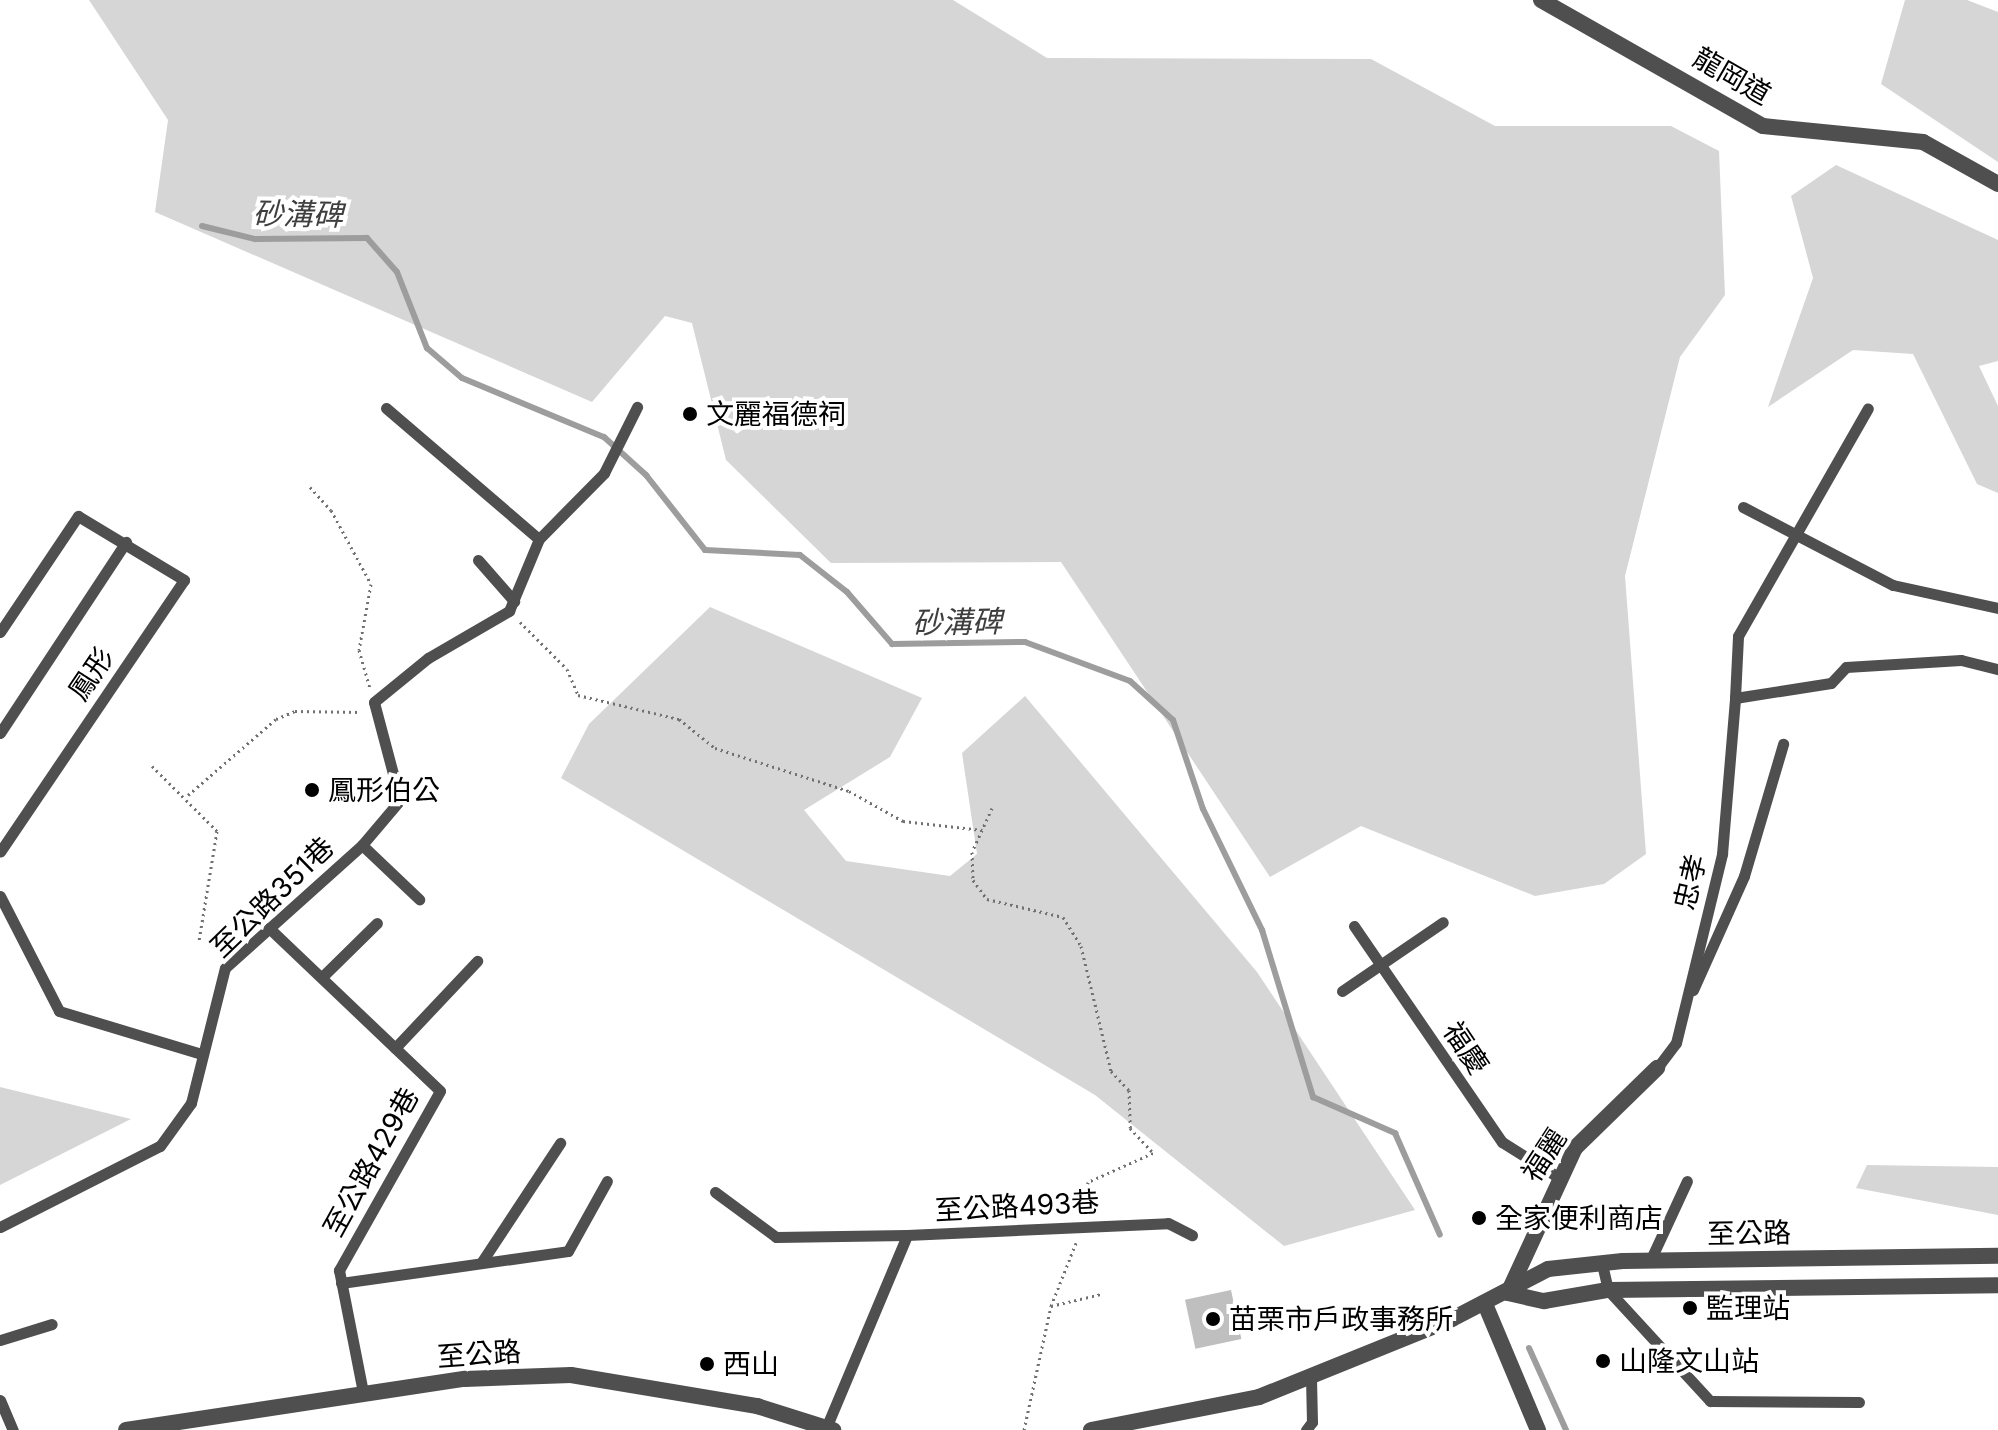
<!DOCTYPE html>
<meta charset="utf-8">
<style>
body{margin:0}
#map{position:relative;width:1998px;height:1430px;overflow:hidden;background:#fff;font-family:Inter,"Noto Sans TC",sans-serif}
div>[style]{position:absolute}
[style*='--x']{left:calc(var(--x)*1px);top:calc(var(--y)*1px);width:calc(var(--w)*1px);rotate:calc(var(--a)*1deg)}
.green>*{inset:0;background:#d6d6d6}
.stream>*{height:6px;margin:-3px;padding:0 3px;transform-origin:3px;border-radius:3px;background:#9d9d9d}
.building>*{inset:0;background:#bfbfbf;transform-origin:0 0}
.path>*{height:3px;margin-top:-1.5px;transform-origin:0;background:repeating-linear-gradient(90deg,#717171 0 2px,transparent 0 6px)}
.service>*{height:11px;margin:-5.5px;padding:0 5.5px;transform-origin:5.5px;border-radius:5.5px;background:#4f4f4f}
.minor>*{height:16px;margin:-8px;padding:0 8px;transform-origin:8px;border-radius:8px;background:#4f4f4f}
.tertiary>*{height:16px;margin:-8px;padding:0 8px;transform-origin:8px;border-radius:8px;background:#4f4f4f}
.dots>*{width:22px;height:22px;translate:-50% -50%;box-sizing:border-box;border:4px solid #fff;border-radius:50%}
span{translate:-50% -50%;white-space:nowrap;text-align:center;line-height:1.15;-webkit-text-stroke:8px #fff;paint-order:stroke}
.street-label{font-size:28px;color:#000}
.poi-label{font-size:28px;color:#000}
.left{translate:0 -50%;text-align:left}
.water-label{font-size:30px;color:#3e3e3e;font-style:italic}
</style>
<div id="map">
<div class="green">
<i style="clip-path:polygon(89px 0,953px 0,1047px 58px,1371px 59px,1495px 126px,1671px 126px,1719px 151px,1725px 295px,1680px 357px,1625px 576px,1646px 854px,1604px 884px,1535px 896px,1361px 826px,1270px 877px,1061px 562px,831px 563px,726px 460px,692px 323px,665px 316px,592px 402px,155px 212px,168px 120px)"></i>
<i style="clip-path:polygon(1905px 0,1967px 0,1998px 12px,1998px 162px,1881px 84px)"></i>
<i style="clip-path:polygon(1836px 165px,1998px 240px,1998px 361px,1979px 366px,1998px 406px,1998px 493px,1977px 484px,1913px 354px,1853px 350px,1768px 407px,1813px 278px,1791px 196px)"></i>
<i style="clip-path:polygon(710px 607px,922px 698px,890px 757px,804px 810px,846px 861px,950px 876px,977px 854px,962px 753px,1025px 696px,1257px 972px,1415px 1210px,1284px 1246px,1095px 1095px,561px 778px,589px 724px)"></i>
<i style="clip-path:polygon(0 1087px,131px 1119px,0 1185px)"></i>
<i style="clip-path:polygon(1867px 1165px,1998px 1167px,1998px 1215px,1856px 1188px)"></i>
</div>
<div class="stream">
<i style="--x:202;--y:226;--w:55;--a:13.8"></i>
<i style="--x:255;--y:239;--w:112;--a:-0.5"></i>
<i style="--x:367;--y:238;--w:45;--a:48.6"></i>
<i style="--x:397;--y:272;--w:82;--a:68.5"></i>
<i style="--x:427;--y:348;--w:46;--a:40.6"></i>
<i style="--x:462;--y:378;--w:154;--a:22.6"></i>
<i style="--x:604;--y:437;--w:57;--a:42.1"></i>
<i style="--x:646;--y:475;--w:95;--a:51.8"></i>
<i style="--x:705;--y:550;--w:95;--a:3"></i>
<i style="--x:800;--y:555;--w:60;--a:38.2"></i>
<i style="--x:847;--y:592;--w:69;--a:49.1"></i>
<i style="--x:892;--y:644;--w:133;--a:-0.9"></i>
<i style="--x:1025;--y:642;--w:112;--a:20.4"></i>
<i style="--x:1130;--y:681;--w:58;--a:42.2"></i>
<i style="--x:1173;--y:720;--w:94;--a:71.4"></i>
<i style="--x:1203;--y:809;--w:135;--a:64"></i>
<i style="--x:1262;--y:930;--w:175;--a:73"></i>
<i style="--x:1313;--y:1097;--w:90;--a:23.7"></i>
<i style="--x:1395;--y:1133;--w:111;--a:66.2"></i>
<i style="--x:1529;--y:1348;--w:90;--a:65.7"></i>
</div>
<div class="building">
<i style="left:1231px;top:1290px;width:50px;height:47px;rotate:78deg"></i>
</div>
<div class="path">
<i style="--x:310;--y:487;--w:31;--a:48"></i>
<i style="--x:331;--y:510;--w:84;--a:61.6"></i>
<i style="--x:371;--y:584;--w:67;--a:100.3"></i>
<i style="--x:359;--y:650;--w:40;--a:74"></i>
<i style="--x:520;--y:622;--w:66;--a:45"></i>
<i style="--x:567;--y:669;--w:28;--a:67"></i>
<i style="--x:578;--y:695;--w:104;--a:13.4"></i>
<i style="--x:679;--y:719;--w:46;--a:38.9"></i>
<i style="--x:715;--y:748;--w:141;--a:17.8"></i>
<i style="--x:849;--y:791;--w:62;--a:29.1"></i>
<i style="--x:903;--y:821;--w:80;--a:6.5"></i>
<i style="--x:152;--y:766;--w:92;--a:45"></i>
<i style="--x:217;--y:831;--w:111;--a:99.3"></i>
<i style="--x:188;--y:795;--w:116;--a:-40.8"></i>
<i style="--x:276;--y:719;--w:21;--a:-23"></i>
<i style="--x:295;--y:711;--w:66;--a:0.9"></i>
<i style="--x:992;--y:808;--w:48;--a:114.4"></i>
<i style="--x:972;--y:852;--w:28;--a:88"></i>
<i style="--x:973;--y:880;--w:24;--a:54"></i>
<i style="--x:987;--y:899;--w:78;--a:13.3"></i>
<i style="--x:1063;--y:917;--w:34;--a:58"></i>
<i style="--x:1081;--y:946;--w:129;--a:76.5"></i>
<i style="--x:1111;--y:1071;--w:26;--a:47"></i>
<i style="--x:1129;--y:1090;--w:38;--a:88"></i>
<i style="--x:1130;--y:1128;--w:34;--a:47"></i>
<i style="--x:1153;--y:1153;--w:71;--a:156"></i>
<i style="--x:1088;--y:1182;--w:30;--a:98"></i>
<i style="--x:1051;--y:1306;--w:68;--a:-68.4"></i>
<i style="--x:1024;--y:1430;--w:127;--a:-77.7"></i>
<i style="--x:1051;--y:1306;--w:51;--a:-13.5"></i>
</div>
<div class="service">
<i style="--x:386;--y:408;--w:201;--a:40.6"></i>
<i style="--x:1743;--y:507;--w:169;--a:27.5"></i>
<i style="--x:1893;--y:585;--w:107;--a:12.4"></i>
<i style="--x:478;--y:560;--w:55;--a:48.7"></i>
<i style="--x:0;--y:632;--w:140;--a:-56.1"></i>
<i style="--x:78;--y:516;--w:124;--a:31.1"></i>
<i style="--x:184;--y:580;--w:328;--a:124.1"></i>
<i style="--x:1735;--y:698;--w:62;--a:-87.2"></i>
<i style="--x:1738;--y:636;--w:262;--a:-60.3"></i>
<i style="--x:0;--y:733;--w:229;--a:-56.6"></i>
<i style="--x:362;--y:845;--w:79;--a:43.5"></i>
<i style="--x:0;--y:896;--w:129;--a:62.8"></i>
<i style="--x:59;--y:1011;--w:148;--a:16.8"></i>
<i style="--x:1354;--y:926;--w:262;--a:55.6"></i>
<i style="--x:1502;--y:1142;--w:66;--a:32"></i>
<i style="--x:269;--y:928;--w:236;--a:43.6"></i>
<i style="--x:440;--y:1091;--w:206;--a:119.4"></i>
<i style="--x:339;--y:1270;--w:124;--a:78.9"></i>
<i style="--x:322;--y:977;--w:77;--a:-44.5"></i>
<i style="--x:1693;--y:990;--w:125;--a:-65.9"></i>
<i style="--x:1744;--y:876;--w:138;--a:-73.5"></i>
<i style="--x:1342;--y:991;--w:122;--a:-34.3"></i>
<i style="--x:395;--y:1048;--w:120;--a:-46.7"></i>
<i style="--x:1657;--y:1068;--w:31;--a:-53"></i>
<i style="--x:1676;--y:1043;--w:195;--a:-76.3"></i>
<i style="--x:1722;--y:854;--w:157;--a:-85.2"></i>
<i style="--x:1735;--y:698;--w:97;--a:-8.9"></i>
<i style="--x:1831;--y:683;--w:22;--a:-47"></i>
<i style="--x:1846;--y:667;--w:115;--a:-3.5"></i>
<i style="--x:1961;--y:660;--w:38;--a:14"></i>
<i style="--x:715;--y:1192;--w:76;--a:36.4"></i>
<i style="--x:776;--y:1237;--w:131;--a:-0.9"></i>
<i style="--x:0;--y:1227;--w:179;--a:-26.9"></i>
<i style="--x:160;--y:1146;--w:53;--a:-54.2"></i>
<i style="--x:191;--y:1103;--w:139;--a:-75.9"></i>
<i style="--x:225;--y:968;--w:184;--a:-41.9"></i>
<i style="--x:362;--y:845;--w:59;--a:-49.8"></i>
<i style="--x:400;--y:800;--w:101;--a:-104.9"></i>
<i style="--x:374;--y:702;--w:70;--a:-39.2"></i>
<i style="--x:428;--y:658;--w:94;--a:-30.1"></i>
<i style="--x:509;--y:611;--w:78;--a:-67.4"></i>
<i style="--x:539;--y:539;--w:93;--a:-45.4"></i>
<i style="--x:604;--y:473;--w:74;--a:-63.4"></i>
<i style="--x:1650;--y:1261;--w:88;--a:-65.2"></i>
<i style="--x:481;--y:1263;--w:144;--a:-56.6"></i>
<i style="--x:1602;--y:1264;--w:27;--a:77"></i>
<i style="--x:1608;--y:1290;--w:151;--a:47.4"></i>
<i style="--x:1710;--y:1401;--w:149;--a:0.4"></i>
<i style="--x:341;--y:1283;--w:229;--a:-8"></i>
<i style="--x:568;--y:1251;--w:80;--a:-60.9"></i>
<i style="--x:0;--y:1340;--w:54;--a:-17.1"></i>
<i style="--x:0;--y:1400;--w:33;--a:67"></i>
<i style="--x:826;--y:1428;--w:209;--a:-67.2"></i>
<i style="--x:907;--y:1235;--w:261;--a:-2.6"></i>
<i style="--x:1168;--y:1223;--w:27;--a:27"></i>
<i style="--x:1306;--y:1430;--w:10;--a:-53"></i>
<i style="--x:1312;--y:1422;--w:45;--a:-91.3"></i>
</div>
<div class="minor">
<i style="--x:1508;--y:1293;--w:160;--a:-65.2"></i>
<i style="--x:1575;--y:1148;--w:115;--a:-44.3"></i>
<i style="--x:1485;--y:1304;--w:137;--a:67.2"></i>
</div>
<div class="tertiary">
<i style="--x:1541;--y:0;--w:255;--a:29.6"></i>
<i style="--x:1763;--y:126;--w:161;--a:5.7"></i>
<i style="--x:1923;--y:142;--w:86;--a:29.2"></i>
<i style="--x:1508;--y:1293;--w:37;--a:13"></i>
<i style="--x:1544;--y:1301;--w:65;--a:-9.8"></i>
<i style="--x:1608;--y:1290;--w:390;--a:-0.7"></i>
<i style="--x:126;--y:1430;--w:343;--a:-8.6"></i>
<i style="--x:465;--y:1379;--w:106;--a:-2.2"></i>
<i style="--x:571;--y:1375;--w:189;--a:9.5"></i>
<i style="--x:757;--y:1406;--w:80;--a:17.5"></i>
<i style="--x:1091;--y:1430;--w:171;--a:-11.1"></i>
<i style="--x:1259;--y:1397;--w:208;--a:-22"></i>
<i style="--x:1452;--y:1319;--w:108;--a:-27.5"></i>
<i style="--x:1548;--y:1269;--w:75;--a:-6.1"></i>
<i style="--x:1623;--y:1261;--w:375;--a:-0.8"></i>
</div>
<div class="dots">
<i style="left:690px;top:414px;background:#000"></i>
<i style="left:312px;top:790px;background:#000"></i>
<i style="left:1479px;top:1218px;background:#000"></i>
<i style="left:1690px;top:1308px;background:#000"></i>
<i style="left:1213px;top:1319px;background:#000"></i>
<i style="left:1603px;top:1361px;background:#000"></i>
<i style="left:707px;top:1364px;background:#000"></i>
</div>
<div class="street-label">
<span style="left:1732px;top:76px;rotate:30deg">龍岡道</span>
<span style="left:91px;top:674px;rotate:-56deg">鳳形</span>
<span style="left:1690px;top:882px;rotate:-77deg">忠孝</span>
<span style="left:272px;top:897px;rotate:-44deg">至公路351巷</span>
<span style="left:1466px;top:1048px;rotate:56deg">福慶</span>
<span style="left:1544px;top:1155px;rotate:-57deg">福麗</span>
<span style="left:371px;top:1162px;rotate:-61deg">至公路429巷</span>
<span style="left:1017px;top:1206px;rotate:-3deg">至公路493巷</span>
<span style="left:1749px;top:1233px;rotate:-1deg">至公路</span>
<span style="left:479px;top:1354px;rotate:-4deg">至公路</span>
</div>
<div class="poi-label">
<span class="left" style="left:706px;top:414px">文麗福德祠</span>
<span class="left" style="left:328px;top:790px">鳳形伯公</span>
<span class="left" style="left:1495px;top:1218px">全家便利商店</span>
<span class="left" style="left:1706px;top:1308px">監理站</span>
<span class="left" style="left:1229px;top:1319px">苗栗市戶政事務所</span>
<span class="left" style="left:1619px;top:1361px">山隆文山站</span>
<span class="left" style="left:723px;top:1364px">西山</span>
</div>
<div class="water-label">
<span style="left:298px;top:214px;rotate:1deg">砂溝碑</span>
<span style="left:957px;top:622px;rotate:-1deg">砂溝碑</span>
</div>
</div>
